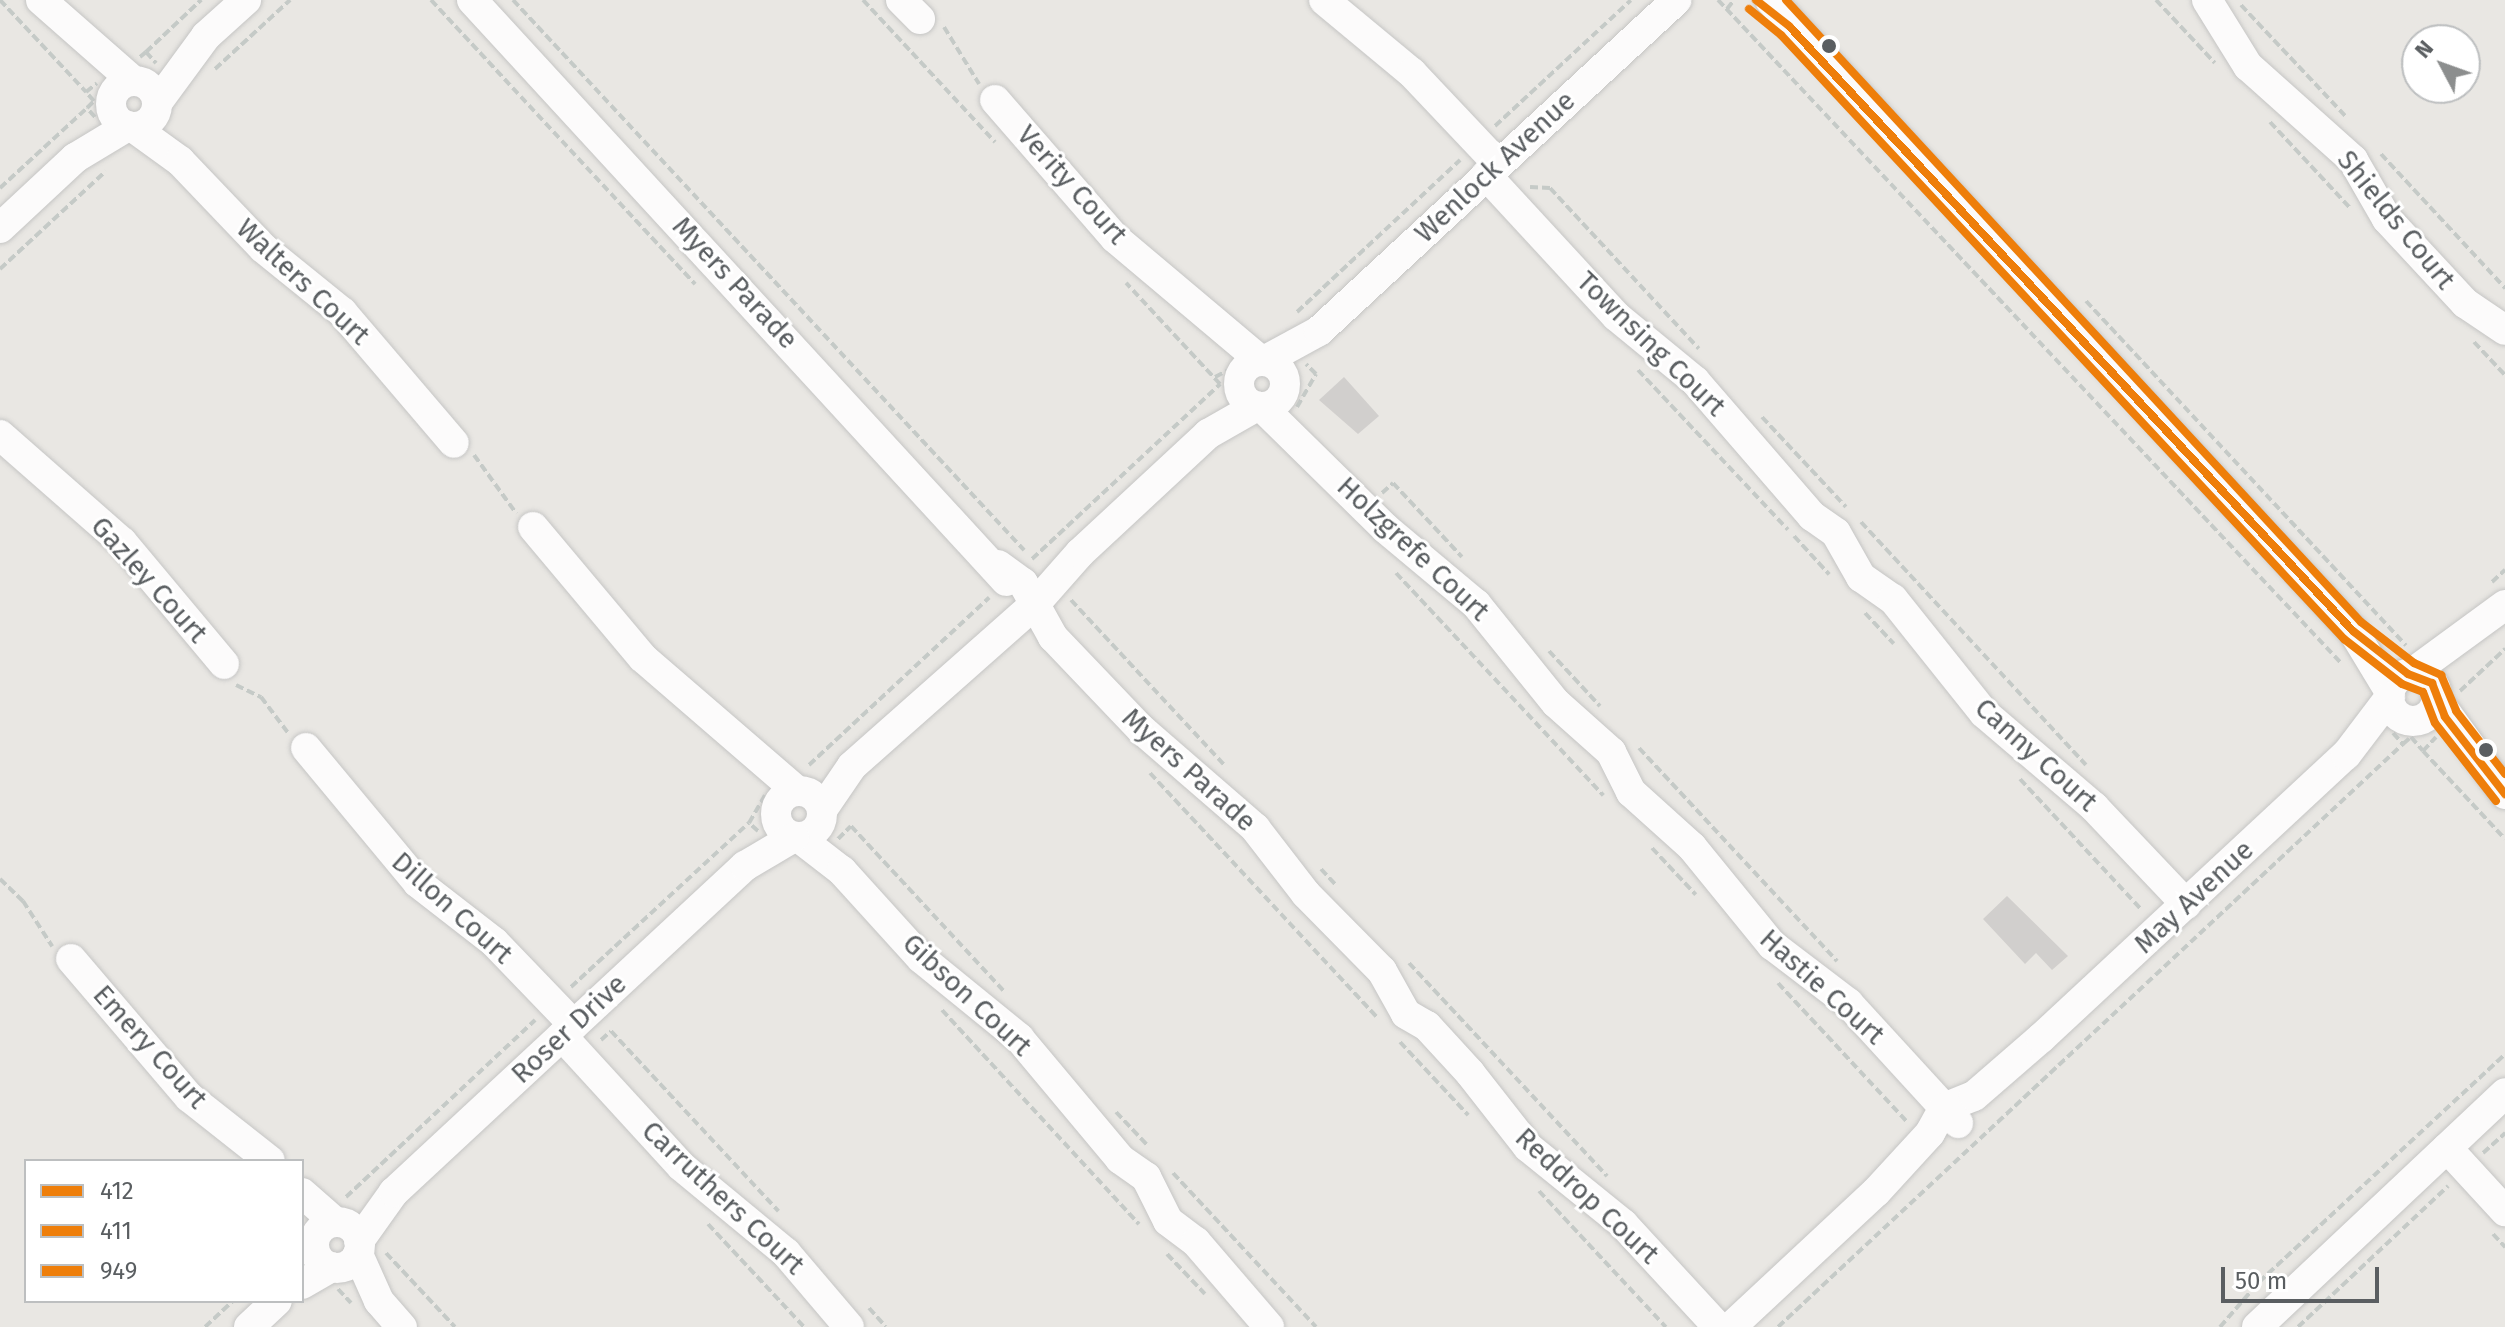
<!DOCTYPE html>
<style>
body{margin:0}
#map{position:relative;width:2505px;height:1327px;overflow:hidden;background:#e9e7e3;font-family:"Fira Sans",sans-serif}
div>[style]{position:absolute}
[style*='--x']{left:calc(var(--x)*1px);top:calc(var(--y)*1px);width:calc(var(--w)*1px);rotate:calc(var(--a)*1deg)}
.building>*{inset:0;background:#d1cfcd}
.path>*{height:4px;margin-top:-2px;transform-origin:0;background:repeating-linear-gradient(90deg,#c5cac7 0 8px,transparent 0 12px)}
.roads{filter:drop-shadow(0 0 2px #c5c5c4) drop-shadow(0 0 2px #c5c5c4)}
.minor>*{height:30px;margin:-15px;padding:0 15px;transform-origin:15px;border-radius:15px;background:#fcfbfb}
.minor>.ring{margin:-15px;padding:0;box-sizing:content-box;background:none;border:30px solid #fcfbfb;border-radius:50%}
.bus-1>*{height:8px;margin:-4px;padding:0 4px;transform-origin:4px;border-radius:4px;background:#ee7e0a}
.bus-2>*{height:8px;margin:-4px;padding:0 4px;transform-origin:4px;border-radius:4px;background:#ee7e0a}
.bus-3>*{height:8px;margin:-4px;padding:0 4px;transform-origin:4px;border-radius:4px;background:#ee7e0a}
.dots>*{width:22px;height:22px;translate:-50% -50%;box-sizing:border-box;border:4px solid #fff;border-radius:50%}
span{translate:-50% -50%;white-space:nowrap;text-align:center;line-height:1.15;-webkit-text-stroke:6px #fff;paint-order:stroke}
.street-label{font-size:28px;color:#5a5e61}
.legend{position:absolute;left:24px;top:1159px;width:280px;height:144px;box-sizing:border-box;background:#fff;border:2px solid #bdbfc0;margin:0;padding:10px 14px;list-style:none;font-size:24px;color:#5a5e61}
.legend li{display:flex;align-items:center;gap:16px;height:40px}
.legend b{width:40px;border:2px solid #bdbfc0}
.north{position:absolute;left:2401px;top:24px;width:80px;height:80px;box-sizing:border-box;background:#fff;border:2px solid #bdbfc0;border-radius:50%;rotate:311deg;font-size:22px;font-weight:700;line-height:32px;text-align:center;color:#5a5e61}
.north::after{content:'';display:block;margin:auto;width:28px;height:36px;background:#8c8e8e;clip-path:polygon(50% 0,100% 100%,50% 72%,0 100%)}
.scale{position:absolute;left:2221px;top:1267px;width:158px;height:36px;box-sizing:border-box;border:4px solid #5a5e61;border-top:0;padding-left:10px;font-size:24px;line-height:28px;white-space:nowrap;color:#5a5e61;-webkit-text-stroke:6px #fff;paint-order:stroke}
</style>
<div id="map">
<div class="building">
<i style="clip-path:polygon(1344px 377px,1379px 416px,1358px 434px,1319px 400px)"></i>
<i style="clip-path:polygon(2007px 896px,2068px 956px,2052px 970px,2036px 953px,2025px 964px,1983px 919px)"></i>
</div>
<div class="path">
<i style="--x:0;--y:0;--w:126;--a:46.9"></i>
<i style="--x:431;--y:0;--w:388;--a:47.1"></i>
<i style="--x:513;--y:0;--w:751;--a:47.11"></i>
<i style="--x:863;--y:0;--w:194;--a:47.1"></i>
<i style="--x:1718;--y:0;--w:911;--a:46.78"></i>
<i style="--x:2156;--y:0;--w:86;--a:46.9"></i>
<i style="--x:2241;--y:5;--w:155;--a:46.8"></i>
<i style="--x:1727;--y:9;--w:11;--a:-52"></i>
<i style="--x:944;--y:27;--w:67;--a:58.4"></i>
<i style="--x:146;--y:52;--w:76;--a:-43.4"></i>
<i style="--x:140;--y:57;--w:8;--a:-40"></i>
<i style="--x:146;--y:52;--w:15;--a:48"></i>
<i style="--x:215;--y:69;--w:102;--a:-42.6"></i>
<i style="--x:95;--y:117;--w:12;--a:-132"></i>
<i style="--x:87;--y:108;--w:10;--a:-45"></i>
<i style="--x:94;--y:101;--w:12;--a:-132"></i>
<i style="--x:86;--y:92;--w:14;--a:-39"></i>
<i style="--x:2270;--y:122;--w:119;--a:47"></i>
<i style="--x:1495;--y:126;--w:185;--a:-42.8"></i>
<i style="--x:2381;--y:154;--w:183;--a:47.2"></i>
<i style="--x:1530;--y:187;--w:20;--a:3"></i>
<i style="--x:1550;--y:188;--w:219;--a:47.2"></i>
<i style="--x:0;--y:188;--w:118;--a:-42.6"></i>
<i style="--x:0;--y:269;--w:144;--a:-42.8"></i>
<i style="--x:2086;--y:301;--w:470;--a:47.1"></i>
<i style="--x:1297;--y:312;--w:223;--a:-43"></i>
<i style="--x:2474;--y:342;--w:45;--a:46.8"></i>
<i style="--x:1638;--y:370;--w:219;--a:46.8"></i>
<i style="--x:1215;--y:377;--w:18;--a:-27"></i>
<i style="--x:1297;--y:407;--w:38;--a:-60"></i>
<i style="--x:1316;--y:374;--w:14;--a:-135"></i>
<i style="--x:1762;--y:417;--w:123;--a:47"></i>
<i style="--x:474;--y:455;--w:72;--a:54.1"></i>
<i style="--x:1382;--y:493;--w:15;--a:-42"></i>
<i style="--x:1393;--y:483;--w:101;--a:47"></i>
<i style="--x:1861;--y:522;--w:331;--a:47.2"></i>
<i style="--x:1794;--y:536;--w:52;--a:47.4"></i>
<i style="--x:1032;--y:559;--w:257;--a:-42.9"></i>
<i style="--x:1220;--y:384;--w:138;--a:-132.9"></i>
<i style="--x:1396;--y:573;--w:304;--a:47"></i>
<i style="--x:2492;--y:582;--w:18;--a:-43"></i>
<i style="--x:1071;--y:600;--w:226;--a:47.1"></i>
<i style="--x:1865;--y:613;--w:42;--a:46.9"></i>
<i style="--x:1549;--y:651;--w:75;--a:47.2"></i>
<i style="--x:236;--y:685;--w:28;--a:26"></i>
<i style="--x:261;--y:697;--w:46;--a:52.9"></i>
<i style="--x:2460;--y:691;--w:62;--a:-43"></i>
<i style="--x:2393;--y:733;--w:15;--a:48"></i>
<i style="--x:2403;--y:744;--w:11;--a:-41"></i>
<i style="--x:2411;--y:737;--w:18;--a:49"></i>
<i style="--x:2423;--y:751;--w:19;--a:-47"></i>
<i style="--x:1639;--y:748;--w:291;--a:47.1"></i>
<i style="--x:2423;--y:751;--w:120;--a:47"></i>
<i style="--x:809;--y:765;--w:246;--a:-42.9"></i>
<i style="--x:1150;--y:773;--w:335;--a:47.1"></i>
<i style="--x:2020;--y:779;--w:178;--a:47.1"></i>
<i style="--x:758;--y:831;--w:12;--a:-138"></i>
<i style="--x:749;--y:823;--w:32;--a:-60"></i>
<i style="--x:838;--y:839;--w:18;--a:-45"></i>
<i style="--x:851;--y:826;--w:225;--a:47.2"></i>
<i style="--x:1652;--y:848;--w:64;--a:46.9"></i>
<i style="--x:1321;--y:869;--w:23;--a:47"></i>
<i style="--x:0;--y:879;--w:32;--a:44"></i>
<i style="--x:23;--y:901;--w:54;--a:57.2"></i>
<i style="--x:1409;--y:963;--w:291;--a:47.1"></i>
<i style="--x:1778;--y:983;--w:191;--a:47.1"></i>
<i style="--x:571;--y:987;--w:242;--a:-42.7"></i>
<i style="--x:942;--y:1010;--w:291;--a:47.4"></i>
<i style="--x:601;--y:1040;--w:13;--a:-42"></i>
<i style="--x:611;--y:1031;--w:246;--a:47.1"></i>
<i style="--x:1400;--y:1042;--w:100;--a:47"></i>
<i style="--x:1116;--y:1112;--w:47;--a:46.7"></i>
<i style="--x:2483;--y:1153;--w:30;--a:-42"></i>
<i style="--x:1173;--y:1173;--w:210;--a:47.1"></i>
<i style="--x:1539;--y:1191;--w:186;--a:47"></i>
<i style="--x:346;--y:1197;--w:259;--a:-43.1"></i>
<i style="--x:708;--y:1224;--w:141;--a:47"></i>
<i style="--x:2493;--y:1234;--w:18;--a:47"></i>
<i style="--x:302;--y:1236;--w:1;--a:90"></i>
<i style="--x:386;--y:1253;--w:101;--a:47"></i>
<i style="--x:1167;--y:1254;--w:55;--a:46.5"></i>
<i style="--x:338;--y:1289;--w:19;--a:47"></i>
<i style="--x:869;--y:1308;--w:25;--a:48"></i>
<i style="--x:205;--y:1327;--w:38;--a:-43"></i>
<i style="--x:1778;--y:1327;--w:855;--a:-43.01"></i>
<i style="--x:2220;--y:1327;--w:60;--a:-49.1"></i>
<i style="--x:2259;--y:1282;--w:335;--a:-42.8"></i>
<i style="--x:2298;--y:1327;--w:206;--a:-43.2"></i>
</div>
<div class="roads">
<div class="minor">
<i style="--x:41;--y:0;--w:121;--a:41.3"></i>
<i style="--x:472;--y:0;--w:789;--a:47.41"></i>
<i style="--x:901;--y:0;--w:27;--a:45"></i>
<i style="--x:1324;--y:0;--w:114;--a:39.7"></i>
<i style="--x:1412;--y:73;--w:125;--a:46.6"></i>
<i style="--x:1770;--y:0;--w:859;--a:47.26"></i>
<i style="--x:2353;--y:631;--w:71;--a:58.8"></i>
<i style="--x:2207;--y:0;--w:78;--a:58.2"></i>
<i style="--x:2248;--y:66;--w:141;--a:41.8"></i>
<i style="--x:2353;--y:160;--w:68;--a:60"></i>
<i style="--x:2387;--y:219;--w:115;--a:47.1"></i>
<i style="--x:2465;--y:303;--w:48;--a:34"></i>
<i class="ring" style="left:111px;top:81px;width:16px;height:16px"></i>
<i style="--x:995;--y:100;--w:183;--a:49"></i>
<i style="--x:1115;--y:238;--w:191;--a:40.1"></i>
<i style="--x:157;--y:103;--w:83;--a:-53.8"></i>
<i style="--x:206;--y:36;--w:54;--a:-42"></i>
<i style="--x:133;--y:127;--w:58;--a:35.9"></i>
<i style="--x:180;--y:161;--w:120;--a:46.3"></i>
<i style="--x:263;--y:248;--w:102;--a:39"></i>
<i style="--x:342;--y:312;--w:172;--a:49.5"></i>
<i style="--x:1486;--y:175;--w:192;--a:47.3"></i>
<i style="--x:1616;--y:316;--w:102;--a:39.4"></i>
<i style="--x:1695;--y:381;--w:179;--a:49.1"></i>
<i style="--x:1812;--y:516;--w:29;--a:35"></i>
<i style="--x:1836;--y:533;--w:51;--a:60.4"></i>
<i style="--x:1861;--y:577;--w:39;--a:35"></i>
<i style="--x:1893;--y:599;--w:146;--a:51.4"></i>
<i style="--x:1984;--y:713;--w:145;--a:40.5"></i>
<i style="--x:2094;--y:807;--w:134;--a:46.5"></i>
<i style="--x:0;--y:228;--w:103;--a:-43"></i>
<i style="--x:75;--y:158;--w:62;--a:-31.1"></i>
<i style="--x:1264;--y:361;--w:63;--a:-28.6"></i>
<i style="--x:1319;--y:331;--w:487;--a:-42.8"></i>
<i class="ring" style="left:1239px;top:361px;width:16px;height:16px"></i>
<i style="--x:1262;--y:407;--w:173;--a:44.5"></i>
<i style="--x:1385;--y:528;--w:119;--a:39.9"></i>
<i style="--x:1476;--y:604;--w:127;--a:51.1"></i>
<i style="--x:1556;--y:703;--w:74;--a:41.7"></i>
<i style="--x:1611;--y:752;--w:45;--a:63.4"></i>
<i style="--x:1631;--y:792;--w:82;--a:42"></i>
<i style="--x:1692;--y:847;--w:127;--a:50.8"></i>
<i style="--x:1772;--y:945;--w:96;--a:37.3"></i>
<i style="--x:1848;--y:1003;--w:163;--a:47.5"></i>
<i style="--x:0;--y:435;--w:162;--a:41.3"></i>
<i style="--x:122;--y:542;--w:159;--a:50.1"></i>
<i style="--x:533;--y:527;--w:171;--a:50"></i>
<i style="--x:643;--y:658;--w:203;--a:40.8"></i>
<i style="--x:998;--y:565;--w:31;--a:36"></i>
<i style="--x:1023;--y:583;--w:62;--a:60.9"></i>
<i style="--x:1053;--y:637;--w:129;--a:46.3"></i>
<i style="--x:1142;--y:730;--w:150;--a:40.9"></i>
<i style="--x:1255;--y:828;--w:83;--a:52.3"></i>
<i style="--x:1306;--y:894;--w:108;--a:45.4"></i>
<i style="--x:1382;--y:971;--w:49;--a:60.8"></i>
<i style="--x:1406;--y:1014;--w:24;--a:30"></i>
<i style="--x:1427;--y:1026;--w:64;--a:47.5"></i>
<i style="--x:1470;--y:1073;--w:94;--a:51.9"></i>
<i style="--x:1528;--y:1147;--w:122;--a:39"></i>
<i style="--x:1623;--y:1224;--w:140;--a:47.3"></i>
<i style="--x:2412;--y:673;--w:115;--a:-36.2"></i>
<i class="ring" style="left:2389px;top:673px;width:18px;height:18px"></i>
<i style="--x:2437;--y:700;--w:116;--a:54.1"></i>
<i style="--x:306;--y:748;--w:175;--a:50.3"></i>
<i style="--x:418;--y:883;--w:96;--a:37.8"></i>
<i style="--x:494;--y:942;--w:115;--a:46.1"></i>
<i class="ring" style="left:776px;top:791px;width:16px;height:16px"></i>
<i style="--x:822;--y:810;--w:53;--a:-55.7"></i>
<i style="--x:852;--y:766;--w:244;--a:-41.5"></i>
<i style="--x:1035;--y:604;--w:68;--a:-48.6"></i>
<i style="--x:1080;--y:553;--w:175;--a:-42.9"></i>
<i style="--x:1208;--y:434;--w:56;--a:-29.7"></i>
<i style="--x:798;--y:837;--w:56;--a:37.7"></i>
<i style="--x:842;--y:871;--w:118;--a:47.8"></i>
<i style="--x:921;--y:958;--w:127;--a:39.2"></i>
<i style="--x:1019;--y:1038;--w:158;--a:50.1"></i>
<i style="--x:1120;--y:1159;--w:32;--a:35"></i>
<i style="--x:1146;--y:1177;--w:49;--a:63.4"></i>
<i style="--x:1168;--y:1221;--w:35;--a:37"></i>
<i style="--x:1196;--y:1242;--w:112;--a:49.3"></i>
<i style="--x:71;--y:959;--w:182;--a:49.5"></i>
<i style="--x:189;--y:1097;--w:103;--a:38.3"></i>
<i style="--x:562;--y:1036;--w:176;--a:47.5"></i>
<i style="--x:681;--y:1166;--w:136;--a:39.6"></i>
<i style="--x:786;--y:1253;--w:97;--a:49.6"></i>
<i style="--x:2447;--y:1148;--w:86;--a:47.4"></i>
<i style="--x:302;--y:1193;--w:44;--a:41.3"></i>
<i class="ring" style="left:314px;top:1222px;width:16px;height:16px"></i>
<i style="--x:359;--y:1241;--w:60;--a:-54.5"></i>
<i style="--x:394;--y:1192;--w:479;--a:-42.9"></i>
<i style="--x:745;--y:866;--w:57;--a:-30.6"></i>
<i style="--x:358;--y:1254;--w:51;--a:65.9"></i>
<i style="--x:379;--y:1301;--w:35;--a:49"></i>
<i style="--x:302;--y:1284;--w:34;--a:-30"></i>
<i style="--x:249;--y:1327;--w:38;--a:-43"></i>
<i style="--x:1731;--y:1327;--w:198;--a:-43"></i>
<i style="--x:1876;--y:1192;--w:80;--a:-47.5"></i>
<i style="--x:1930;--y:1133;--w:29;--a:-61"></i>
<i style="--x:1944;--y:1108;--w:32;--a:-22"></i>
<i style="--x:1974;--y:1096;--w:89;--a:-40.9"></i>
<i style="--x:2041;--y:1038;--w:416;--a:-42.9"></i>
<i style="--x:2346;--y:755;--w:73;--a:-52.8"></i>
<i style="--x:2257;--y:1327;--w:341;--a:-43.3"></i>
</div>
</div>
<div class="bus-1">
<i style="--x:1756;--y:0;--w:42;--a:38.2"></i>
<i style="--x:1789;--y:26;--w:827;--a:47.01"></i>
<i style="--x:2353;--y:631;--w:70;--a:38"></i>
<i style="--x:2408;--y:674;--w:26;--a:21"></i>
<i style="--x:2432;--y:683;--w:36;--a:69"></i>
<i style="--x:2445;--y:717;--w:98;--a:52.1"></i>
</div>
<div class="bus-2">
<i style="--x:1749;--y:9;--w:41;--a:39.1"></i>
<i style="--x:1781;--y:35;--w:826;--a:47.01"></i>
<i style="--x:2344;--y:639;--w:73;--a:37.8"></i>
<i style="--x:2402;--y:684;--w:22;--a:21"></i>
<i style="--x:2423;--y:692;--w:33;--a:69"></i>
<i style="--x:2435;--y:723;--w:99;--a:52"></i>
</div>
<div class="bus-3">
<i style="--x:1786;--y:0;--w:847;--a:47.25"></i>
<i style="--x:2361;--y:622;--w:67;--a:37.7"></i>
<i style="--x:2414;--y:663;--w:30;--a:24"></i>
<i style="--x:2441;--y:675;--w:39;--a:67"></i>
<i style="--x:2456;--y:711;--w:80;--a:52.1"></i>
</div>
<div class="dots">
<i style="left:1829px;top:46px;background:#5a5e61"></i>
<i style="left:2486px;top:750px;background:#5a5e61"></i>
</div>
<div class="street-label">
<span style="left:1495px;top:167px;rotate:-43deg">Wenlock Avenue</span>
<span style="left:1072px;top:185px;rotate:48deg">Verity Court</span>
<span style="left:2396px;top:220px;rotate:51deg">Shields Court</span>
<span style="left:303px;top:282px;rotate:43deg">Walters Court</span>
<span style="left:735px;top:283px;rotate:47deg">Myers Parade</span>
<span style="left:1651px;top:344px;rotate:44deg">Townsing Court</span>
<span style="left:1413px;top:549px;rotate:43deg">Holzgrefe Court</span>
<span style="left:149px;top:580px;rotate:48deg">Gazley Court</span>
<span style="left:2036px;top:755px;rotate:42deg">Canny Court</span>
<span style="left:1189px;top:770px;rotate:42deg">Myers Parade</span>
<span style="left:2194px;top:897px;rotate:-43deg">May Avenue</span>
<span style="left:452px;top:908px;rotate:42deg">Dillon Court</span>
<span style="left:1822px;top:987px;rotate:42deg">Hastie Court</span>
<span style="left:967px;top:995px;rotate:43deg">Gibson Court</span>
<span style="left:569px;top:1029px;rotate:-43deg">Roser Drive</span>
<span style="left:150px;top:1047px;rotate:48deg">Emery Court</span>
<span style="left:1587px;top:1196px;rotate:43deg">Reddrop Court</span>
<span style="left:723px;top:1198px;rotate:43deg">Carruthers Court</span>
</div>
<ul class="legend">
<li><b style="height:10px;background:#ee7e0a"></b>412</li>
<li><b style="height:10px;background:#ee7e0a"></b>411</li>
<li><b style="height:10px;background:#ee7e0a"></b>949</li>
</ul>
<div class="north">N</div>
<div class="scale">50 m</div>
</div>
